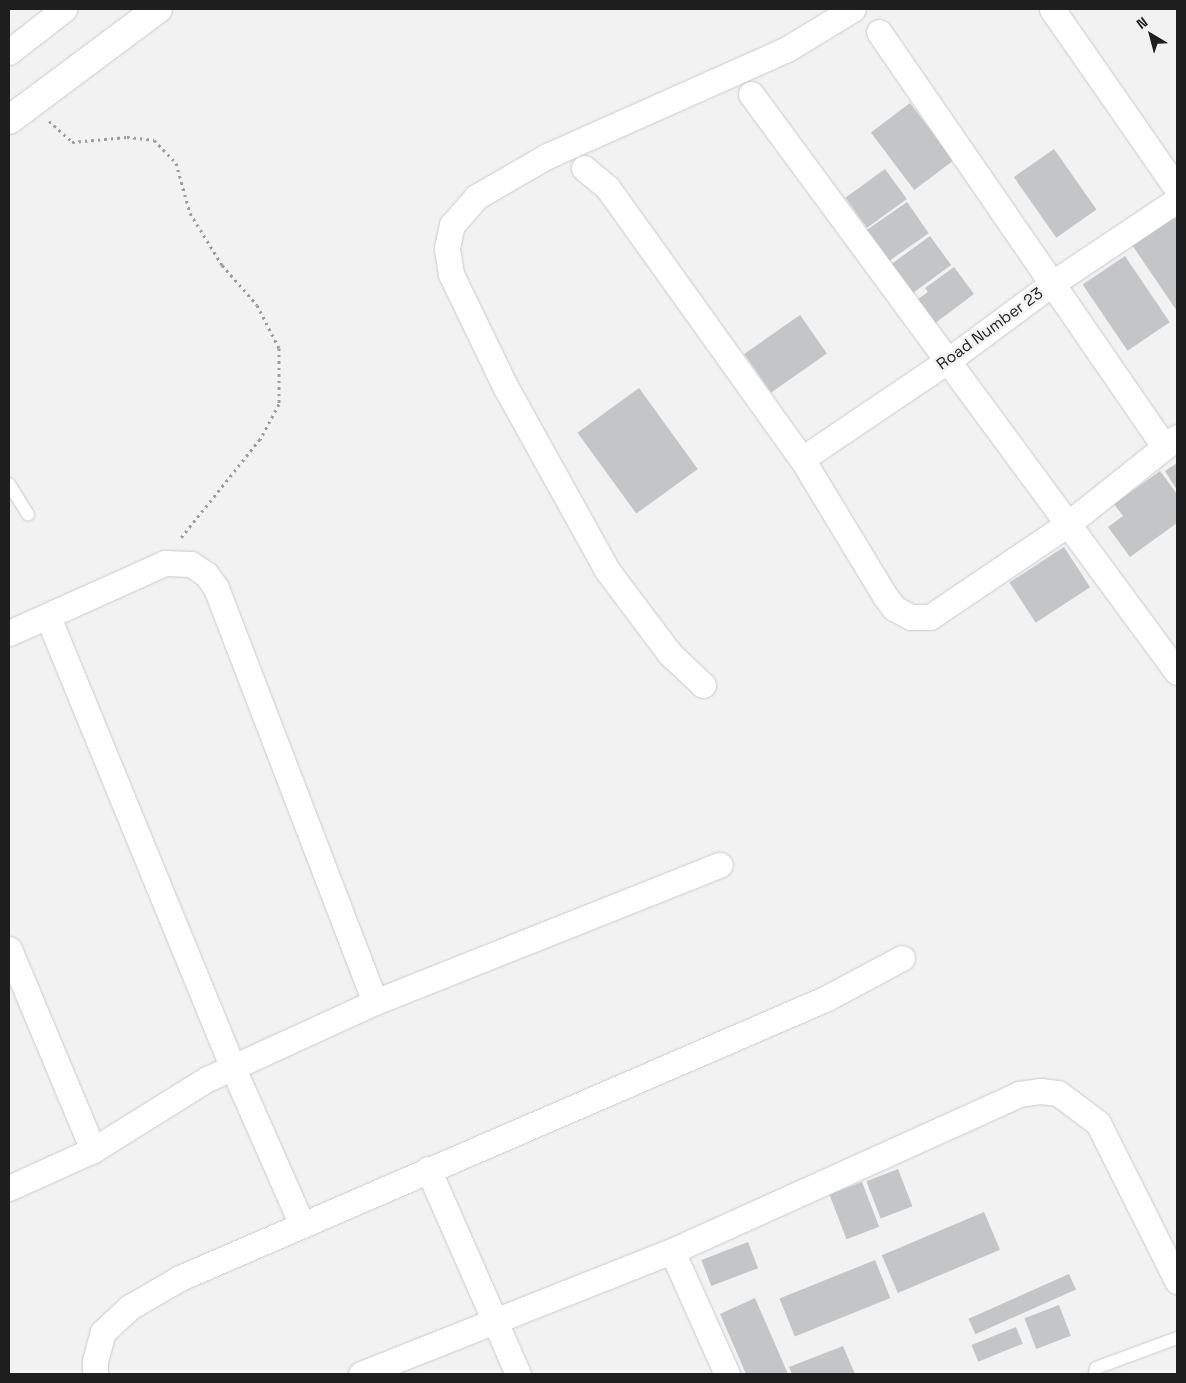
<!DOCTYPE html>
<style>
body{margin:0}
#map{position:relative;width:1186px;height:1383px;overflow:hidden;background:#f2f2f3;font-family:"Space Grotesk",sans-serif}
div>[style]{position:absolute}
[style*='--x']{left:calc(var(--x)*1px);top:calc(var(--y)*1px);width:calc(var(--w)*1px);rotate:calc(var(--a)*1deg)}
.building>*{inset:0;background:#c4c5c6;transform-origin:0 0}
.path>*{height:3px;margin-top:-1.5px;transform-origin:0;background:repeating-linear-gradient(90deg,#9e9e9f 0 2.5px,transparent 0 6.5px)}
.roads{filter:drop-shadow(0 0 1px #c9cacb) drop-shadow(0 0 1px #c9cacb)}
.lane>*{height:12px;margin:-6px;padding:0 6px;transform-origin:6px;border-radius:6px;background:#fff}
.street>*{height:25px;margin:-12.5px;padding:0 12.5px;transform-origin:12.5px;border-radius:12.5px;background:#fff}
.secondary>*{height:28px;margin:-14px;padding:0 14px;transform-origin:14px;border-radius:14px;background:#fff}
span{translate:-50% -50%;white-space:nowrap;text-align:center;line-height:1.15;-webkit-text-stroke:5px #f2f2f3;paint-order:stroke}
.street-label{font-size:16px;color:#1e1e1e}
.frame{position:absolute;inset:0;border:10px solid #1e1e1e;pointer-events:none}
.north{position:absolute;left:1126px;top:10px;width:50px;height:50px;-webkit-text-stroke:4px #f2f2f3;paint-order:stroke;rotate:323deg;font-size:14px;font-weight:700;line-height:20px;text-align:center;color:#1e1e1e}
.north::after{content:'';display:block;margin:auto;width:18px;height:22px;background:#1e1e1e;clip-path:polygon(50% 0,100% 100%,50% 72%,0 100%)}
</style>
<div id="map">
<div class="building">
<i style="left:910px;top:103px;width:72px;height:49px;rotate:53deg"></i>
<i style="left:1054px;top:149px;width:74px;height:49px;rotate:55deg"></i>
<i style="left:885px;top:169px;width:37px;height:49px;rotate:54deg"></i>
<i style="left:907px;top:202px;width:38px;height:49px;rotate:55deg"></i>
<i style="clip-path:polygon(1174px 216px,1177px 221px,1177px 311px,1132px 245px)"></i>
<i style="left:930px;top:236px;width:36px;height:49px;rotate:54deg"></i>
<i style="left:1125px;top:256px;width:80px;height:51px;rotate:56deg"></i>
<i style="clip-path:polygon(954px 267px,974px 294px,934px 324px,917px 300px,928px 292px,925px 288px)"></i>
<i style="left:800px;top:315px;width:47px;height:68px;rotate:55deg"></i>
<i style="left:639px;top:388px;width:100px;height:76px;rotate:54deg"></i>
<i style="clip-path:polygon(1177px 463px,1177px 490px,1165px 471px)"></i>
<i style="clip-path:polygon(1160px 471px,1177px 494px,1177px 523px,1130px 557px,1108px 527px,1123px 516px,1114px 504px)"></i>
<i style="left:1064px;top:547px;width:48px;height:65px;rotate:57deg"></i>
<i style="left:898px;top:1169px;width:40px;height:34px;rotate:69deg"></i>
<i style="left:862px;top:1182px;width:48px;height:35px;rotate:69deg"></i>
<i style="left:984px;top:1212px;width:41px;height:111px;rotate:67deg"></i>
<i style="left:748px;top:1242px;width:28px;height:50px;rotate:69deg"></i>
<i style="left:875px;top:1260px;width:41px;height:103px;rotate:68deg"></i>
<i style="left:1069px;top:1274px;width:17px;height:110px;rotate:66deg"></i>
<i style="clip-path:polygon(755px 1298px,788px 1374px,746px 1374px,720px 1314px)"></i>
<i style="left:1059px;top:1305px;width:33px;height:37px;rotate:69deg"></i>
<i style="left:1016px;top:1327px;width:18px;height:48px;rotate:68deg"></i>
<i style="clip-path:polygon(843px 1346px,855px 1374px,792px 1374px,789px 1367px)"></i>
</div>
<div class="path">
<i style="--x:49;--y:121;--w:31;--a:42"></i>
<i style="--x:72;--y:142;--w:55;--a:-5.2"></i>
<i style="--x:127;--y:137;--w:27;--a:6"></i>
<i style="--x:154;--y:140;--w:32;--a:46"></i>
<i style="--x:176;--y:163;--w:52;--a:74.4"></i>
<i style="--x:190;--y:213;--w:61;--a:58.4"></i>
<i style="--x:222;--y:265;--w:53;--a:48.8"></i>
<i style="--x:257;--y:305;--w:48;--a:62.9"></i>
<i style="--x:279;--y:348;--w:56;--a:90"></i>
<i style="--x:279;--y:404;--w:40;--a:118"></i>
<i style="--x:260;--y:439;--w:128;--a:128.7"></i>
</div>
<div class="roads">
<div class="lane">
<i style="--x:9;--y:484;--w:36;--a:58"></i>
<i style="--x:1095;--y:1374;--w:6;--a:-81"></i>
<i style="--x:1096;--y:1368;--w:86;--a:-20.3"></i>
</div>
<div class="street">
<i style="--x:1052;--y:9;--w:219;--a:55.2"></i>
<i style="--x:879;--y:32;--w:503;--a:55.46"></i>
<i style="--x:9;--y:52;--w:70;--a:-38"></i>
<i style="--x:751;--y:94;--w:718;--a:53.61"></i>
<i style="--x:584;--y:168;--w:30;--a:40"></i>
<i style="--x:607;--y:187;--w:335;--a:54.4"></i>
<i style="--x:802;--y:459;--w:160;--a:58.8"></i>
<i style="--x:885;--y:596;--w:15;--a:53"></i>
<i style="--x:894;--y:608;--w:19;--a:28"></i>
<i style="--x:911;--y:617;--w:19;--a:0"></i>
<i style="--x:930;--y:617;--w:166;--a:-34"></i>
<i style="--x:1068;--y:524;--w:139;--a:-38.6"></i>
<i style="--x:802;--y:459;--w:174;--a:-34"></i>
<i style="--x:946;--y:362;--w:129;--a:-36.5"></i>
<i style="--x:1050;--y:285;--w:153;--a:-33.8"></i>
<i style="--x:48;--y:617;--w:485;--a:67.7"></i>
<i style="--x:232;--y:1066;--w:174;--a:66.2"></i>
<i style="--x:9;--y:633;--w:171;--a:-24.2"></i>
<i style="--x:165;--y:563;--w:26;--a:2"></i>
<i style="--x:191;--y:564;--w:18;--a:34"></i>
<i style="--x:206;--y:574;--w:17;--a:54"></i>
<i style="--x:216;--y:588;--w:443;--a:69"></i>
<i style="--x:375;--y:1002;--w:185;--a:155.4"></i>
<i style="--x:207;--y:1079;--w:134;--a:148.1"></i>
<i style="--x:93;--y:1150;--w:92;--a:155.7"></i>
<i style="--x:703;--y:685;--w:45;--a:-136.8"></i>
<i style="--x:670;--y:654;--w:105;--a:-126.9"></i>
<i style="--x:607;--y:570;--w:208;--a:-119"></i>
<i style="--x:506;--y:388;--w:127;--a:-115.8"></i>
<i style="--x:451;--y:274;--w:26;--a:-99"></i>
<i style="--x:447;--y:248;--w:24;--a:-78"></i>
<i style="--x:452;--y:225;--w:37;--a:-49"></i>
<i style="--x:476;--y:197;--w:82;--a:-30"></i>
<i style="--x:547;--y:156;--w:263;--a:-24"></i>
<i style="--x:787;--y:49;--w:77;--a:-31.2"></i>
<i style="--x:9;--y:949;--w:218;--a:67.3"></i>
<i style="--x:375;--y:1002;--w:371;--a:-21.7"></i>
<i style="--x:428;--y:1169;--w:224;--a:66.3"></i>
<i style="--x:672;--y:1251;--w:135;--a:65.9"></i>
<i style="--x:95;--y:1374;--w:13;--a:-90"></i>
<i style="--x:95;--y:1361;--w:30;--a:-75"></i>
<i style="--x:103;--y:1332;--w:37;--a:-43"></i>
<i style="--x:130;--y:1307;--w:58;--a:-30.1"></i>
<i style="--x:180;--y:1278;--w:705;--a:-23.4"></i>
<i style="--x:827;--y:998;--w:85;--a:-28.1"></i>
<i style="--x:361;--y:1374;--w:334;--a:-21.6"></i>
<i style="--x:672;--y:1251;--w:381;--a:-24.3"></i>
<i style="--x:1019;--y:1094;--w:22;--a:-8"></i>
<i style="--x:1041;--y:1091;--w:17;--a:7"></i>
<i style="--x:1058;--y:1093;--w:50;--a:36.9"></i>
<i style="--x:1098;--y:1123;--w:177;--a:63.4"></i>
</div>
<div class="secondary">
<i style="--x:9;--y:120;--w:186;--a:-36.7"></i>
</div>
</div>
<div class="street-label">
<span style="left:990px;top:329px;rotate:-36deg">Road Number 23</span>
</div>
<div class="frame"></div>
<div class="north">N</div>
</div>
